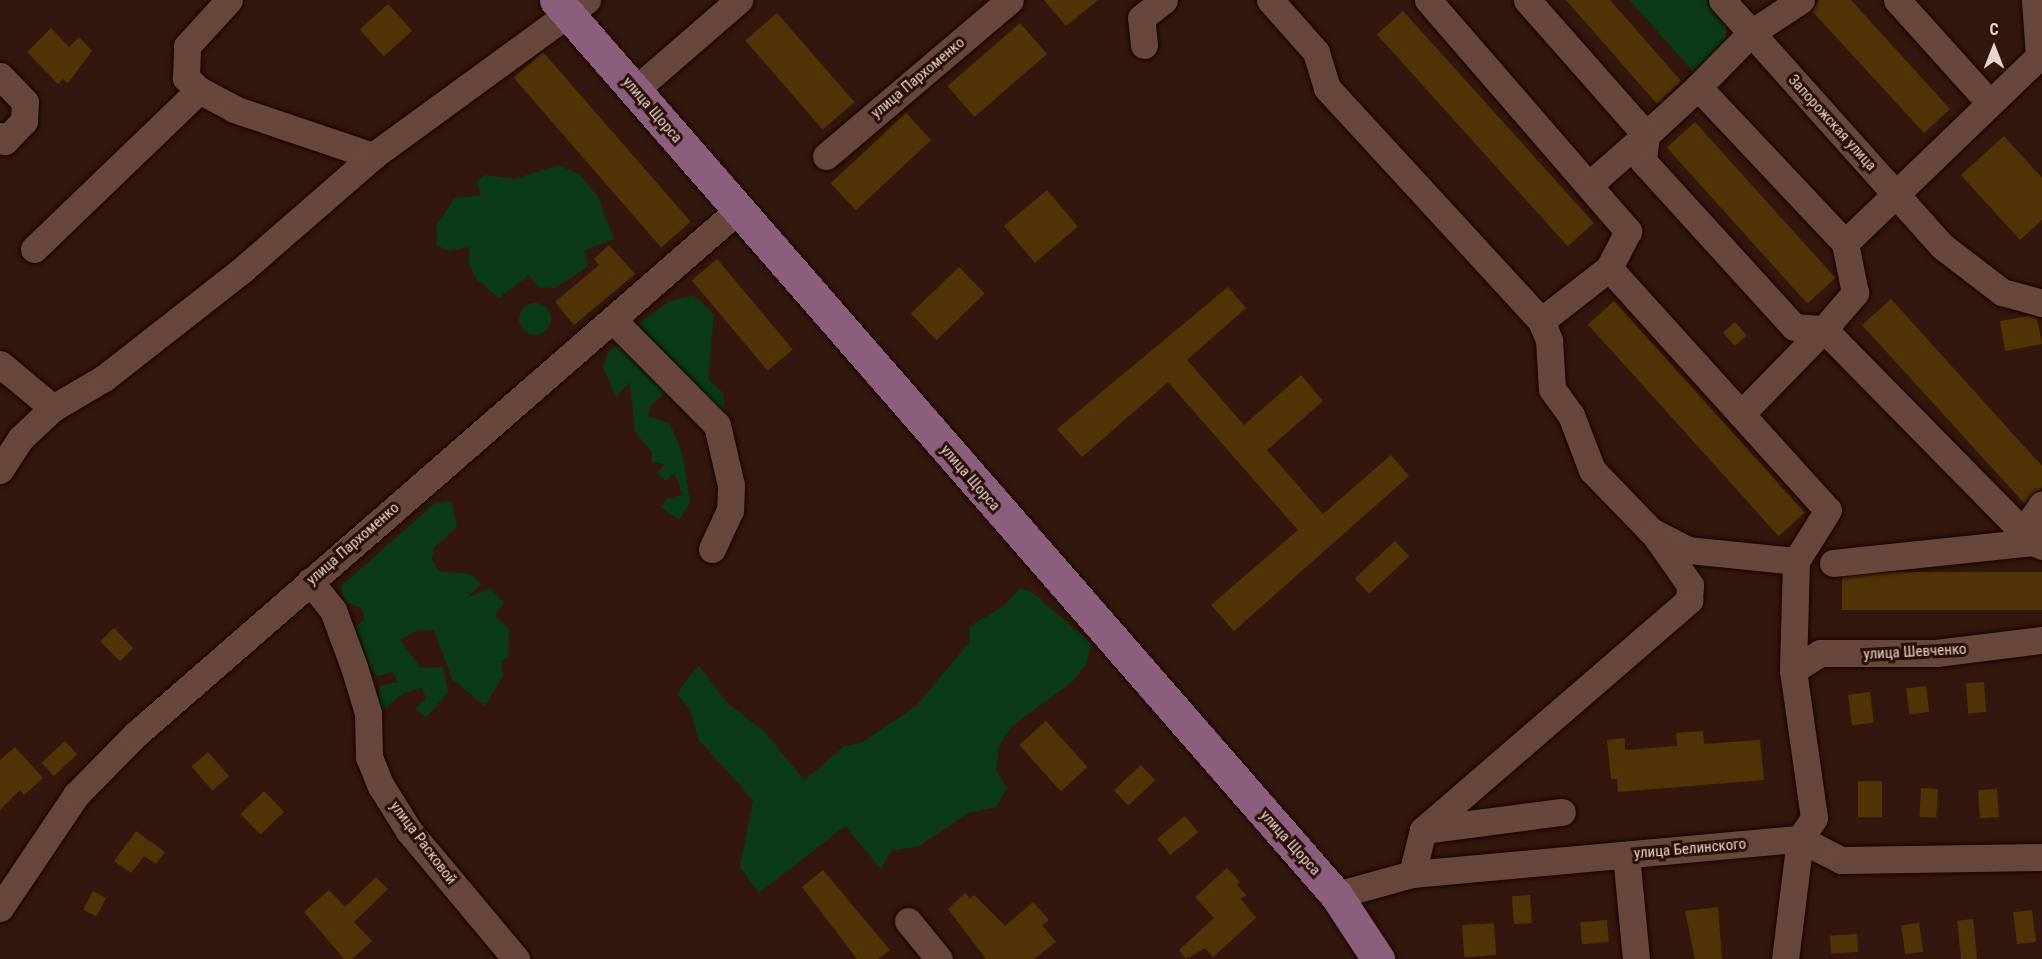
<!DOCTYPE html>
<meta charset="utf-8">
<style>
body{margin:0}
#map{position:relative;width:2042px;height:959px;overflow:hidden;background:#33170e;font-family:"Roboto Condensed",sans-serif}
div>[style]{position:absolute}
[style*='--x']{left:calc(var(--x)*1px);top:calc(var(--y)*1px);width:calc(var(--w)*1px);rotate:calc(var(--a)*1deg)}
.green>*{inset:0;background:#0b3b16}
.round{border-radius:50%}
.building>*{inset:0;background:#503406;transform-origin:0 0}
.roads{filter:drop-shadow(0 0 2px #190300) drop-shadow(0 0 2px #190300)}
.minor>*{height:27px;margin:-13.5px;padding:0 13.5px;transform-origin:13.5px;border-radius:13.5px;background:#67473c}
.major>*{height:33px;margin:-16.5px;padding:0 16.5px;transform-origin:16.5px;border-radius:16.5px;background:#8a5e7c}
span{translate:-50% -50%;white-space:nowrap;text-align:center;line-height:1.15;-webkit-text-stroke:6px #280e05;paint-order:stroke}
.street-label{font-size:15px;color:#e7d4cd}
.north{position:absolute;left:1964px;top:18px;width:60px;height:60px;-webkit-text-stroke:4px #280e05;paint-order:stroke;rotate:0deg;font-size:16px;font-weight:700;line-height:24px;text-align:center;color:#e7d4cd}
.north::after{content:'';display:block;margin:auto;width:21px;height:27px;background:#e7d4cd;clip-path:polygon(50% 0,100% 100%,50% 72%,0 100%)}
</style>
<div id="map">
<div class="green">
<i style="clip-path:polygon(1630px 0,1706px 0,1726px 22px,1726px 43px,1696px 75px)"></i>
<i style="clip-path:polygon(558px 165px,579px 174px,598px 197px,614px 239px,585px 250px,588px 266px,574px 276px,554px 288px,538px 287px,529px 275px,499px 298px,477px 280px,468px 262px,470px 247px,449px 251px,436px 245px,437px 224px,455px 198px,481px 195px,476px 182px,485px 175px,515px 179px)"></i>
<i style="clip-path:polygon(693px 295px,714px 315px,708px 379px,723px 393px,725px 414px,678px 381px,650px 406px,648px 416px,670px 424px,683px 455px,690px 502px,679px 520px,661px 507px,667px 499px,683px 495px,674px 473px,666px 481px,657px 473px,665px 464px,651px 462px,652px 452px,635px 432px,630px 382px,616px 397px,603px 367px,608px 353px,650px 315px,668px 302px)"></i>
<i class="round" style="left:519px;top:303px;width:32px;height:32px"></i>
<i style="clip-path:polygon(451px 501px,457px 526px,434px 548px,432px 560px,439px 571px,470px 574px,481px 584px,466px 598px,490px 588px,504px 603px,495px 615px,509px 629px,508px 658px,501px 661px,503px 676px,485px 706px,452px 679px,434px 630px,418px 630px,400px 640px,421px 668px,443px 667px,448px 693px,426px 717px,415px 709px,426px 698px,422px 688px,404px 693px,385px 708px,375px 703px,380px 686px,398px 682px,393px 672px,377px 676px,369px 665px,355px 627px,365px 620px,361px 608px,345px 602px,341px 586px,435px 503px)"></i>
<i style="clip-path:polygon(1020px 588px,1032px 592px,1091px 643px,1087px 663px,1072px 682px,1012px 726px,999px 746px,996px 770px,1007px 788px,996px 807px,968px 813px,919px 846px,891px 851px,881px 869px,845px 826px,759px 893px,740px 867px,753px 800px,698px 739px,690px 709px,677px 694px,688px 678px,699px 666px,727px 703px,764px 731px,804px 780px,845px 746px,861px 743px,916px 706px,969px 643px,970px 626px,1004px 606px)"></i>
</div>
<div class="building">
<i style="clip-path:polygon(1044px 0,1098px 0,1066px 26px)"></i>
<i style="clip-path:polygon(1566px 0,1610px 0,1681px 81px,1657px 104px)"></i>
<i style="clip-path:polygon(1819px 0,1851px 0,1950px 109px,1924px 133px,1812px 11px)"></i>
<i style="left:388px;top:4px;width:36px;height:38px;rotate:48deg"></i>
<i style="left:1403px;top:11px;width:285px;height:35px;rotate:48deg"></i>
<i style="left:777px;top:13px;width:118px;height:42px;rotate:49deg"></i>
<i style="left:1020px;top:23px;width:41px;height:96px;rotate:49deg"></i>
<i style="clip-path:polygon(51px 28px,69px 47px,79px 37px,92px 51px,68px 83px,63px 79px,58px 84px,27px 52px)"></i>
<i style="left:543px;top:52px;width:225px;height:39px;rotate:49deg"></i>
<i style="left:906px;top:113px;width:37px;height:103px;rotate:47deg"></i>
<i style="left:1695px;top:122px;width:210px;height:38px;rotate:48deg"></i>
<i style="clip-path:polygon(2004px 136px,2042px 178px,2042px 220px,2020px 240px,1961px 175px)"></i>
<i style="left:1047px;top:190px;width:48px;height:56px;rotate:50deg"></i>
<i style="clip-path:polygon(609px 245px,635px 274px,574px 325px,555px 302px,599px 265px,594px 259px)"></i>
<i style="left:717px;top:259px;width:118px;height:33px;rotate:50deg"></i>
<i style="left:959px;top:267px;width:37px;height:67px;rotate:46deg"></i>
<i style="clip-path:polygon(1228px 287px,1246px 308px,1187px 360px,1244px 425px,1301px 375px,1323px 401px,1267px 450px,1323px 514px,1391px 455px,1409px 476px,1234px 631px,1211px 605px,1298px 530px,1168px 382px,1082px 457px,1057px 429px)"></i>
<i style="clip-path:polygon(1891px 299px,2042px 466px,2042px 488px,2024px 503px,1862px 325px)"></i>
<i style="left:1614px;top:301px;width:285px;height:35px;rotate:48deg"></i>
<i style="clip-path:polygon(2029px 316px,2037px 318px,2042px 344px,2005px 351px,2000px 321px)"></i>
<i style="left:1735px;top:322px;width:18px;height:16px;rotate:49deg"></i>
<i style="left:1395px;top:541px;width:21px;height:55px;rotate:47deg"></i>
<i style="left:2042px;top:572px;width:38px;height:200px;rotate:90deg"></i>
<i style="left:114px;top:628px;width:28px;height:19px;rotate:46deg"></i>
<i style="left:1984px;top:682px;width:30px;height:18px;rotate:86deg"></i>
<i style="left:1926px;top:686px;width:26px;height:20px;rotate:83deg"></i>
<i style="left:1870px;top:692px;width:31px;height:22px;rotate:83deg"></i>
<i style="left:1046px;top:721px;width:62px;height:36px;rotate:48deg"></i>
<i style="clip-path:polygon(1703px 731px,1704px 744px,1760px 740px,1764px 780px,1618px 792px,1617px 779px,1611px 779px,1607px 740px,1625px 738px,1625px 750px,1677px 746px,1676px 733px)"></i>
<i style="left:65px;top:741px;width:18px;height:32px;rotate:47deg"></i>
<i style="clip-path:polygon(15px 747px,43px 778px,24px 795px,20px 790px,0 810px,0 760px)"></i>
<i style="left:208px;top:752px;width:32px;height:22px;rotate:49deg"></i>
<i style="left:1141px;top:765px;width:21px;height:37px;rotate:47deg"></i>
<i style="left:1858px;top:781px;width:24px;height:36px"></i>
<i style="left:1921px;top:788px;width:17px;height:29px;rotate:3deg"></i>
<i style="left:1997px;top:789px;width:28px;height:19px;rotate:86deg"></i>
<i style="left:264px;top:791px;width:29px;height:33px;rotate:46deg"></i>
<i style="left:1185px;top:816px;width:21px;height:36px;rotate:51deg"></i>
<i style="clip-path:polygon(136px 831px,165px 852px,156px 864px,144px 856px,131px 873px,114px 861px)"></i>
<i style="clip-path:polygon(1227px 868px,1240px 882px,1237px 885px,1246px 895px,1241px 899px,1256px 918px,1213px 957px,1205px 948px,1186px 959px,1179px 950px,1214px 918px,1195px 897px)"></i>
<i style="clip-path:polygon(823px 870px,890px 950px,878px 959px,857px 959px,802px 887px)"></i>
<i style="clip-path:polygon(376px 877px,388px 889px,354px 922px,372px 941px,352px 959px,344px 959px,304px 912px,329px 890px,345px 907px)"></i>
<i style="left:93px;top:891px;width:15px;height:21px;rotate:28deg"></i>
<i style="clip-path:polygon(965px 893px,970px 899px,974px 895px,1005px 926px,1033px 902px,1049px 920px,1042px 925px,1056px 942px,1034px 959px,986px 959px,948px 909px)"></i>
<i style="left:1530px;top:895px;width:28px;height:18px;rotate:86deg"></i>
<i style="clip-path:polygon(1718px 907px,1722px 959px,1695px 959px,1685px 911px)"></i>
<i style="left:2032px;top:910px;width:32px;height:19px;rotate:83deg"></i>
<i style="left:1973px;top:919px;width:40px;height:16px;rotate:84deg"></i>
<i style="left:1607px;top:920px;width:22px;height:27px;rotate:85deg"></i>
<i style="left:1494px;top:923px;width:32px;height:32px;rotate:86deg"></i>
<i style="left:1919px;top:923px;width:29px;height:18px;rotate:82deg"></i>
<i style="left:1857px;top:934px;width:18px;height:27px;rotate:87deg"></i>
</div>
<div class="roads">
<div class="minor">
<i style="--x:1270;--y:0;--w:69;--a:48.5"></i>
<i style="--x:1316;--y:52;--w:38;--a:73"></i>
<i style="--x:1327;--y:88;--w:316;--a:47.4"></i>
<i style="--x:1541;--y:321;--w:86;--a:-37.9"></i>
<i style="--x:1428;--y:0;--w:306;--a:49.1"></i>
<i style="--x:1628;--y:231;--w:42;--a:117.2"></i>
<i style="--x:1609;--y:268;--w:326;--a:47.9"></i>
<i style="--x:1828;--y:510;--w:60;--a:122.1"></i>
<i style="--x:1527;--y:0;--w:180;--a:48.6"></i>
<i style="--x:1646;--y:135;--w:71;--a:-42.7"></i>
<i style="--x:1722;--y:0;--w:330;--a:48.2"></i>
<i style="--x:1942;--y:246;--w:76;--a:37.5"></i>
<i style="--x:2002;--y:292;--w:41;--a:15.4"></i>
<i style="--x:1801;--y:0;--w:60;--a:146.6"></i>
<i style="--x:1751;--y:33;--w:76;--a:134.5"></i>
<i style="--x:1698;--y:87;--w:214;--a:46.7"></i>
<i style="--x:1845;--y:243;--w:269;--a:-43.9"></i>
<i style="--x:2039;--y:56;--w:56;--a:-94.1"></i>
<i style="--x:1897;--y:0;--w:122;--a:48"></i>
<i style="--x:1144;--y:45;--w:27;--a:-96"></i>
<i style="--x:1141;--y:18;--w:29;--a:-38"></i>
<i style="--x:0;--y:76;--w:36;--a:46"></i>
<i style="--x:25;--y:102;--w:19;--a:93"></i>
<i style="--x:24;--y:121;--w:28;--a:134"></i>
<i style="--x:5;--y:141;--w:7;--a:-135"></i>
<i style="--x:199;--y:90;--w:18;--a:-137"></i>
<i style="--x:186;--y:78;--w:32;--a:-88"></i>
<i style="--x:187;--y:46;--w:62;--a:-47.6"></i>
<i style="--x:635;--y:90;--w:138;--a:-40.9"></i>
<i style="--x:1646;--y:135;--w:26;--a:97"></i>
<i style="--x:1643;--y:161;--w:224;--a:47.7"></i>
<i style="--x:1794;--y:327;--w:30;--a:4"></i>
<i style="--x:826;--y:156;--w:241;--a:-40.3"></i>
<i style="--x:1589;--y:185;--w:76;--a:-41.3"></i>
<i style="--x:34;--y:249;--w:229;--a:-43.9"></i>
<i style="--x:199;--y:90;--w:40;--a:28"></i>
<i style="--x:234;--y:109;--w:147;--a:18.7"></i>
<i style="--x:614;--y:321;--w:146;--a:45.3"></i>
<i style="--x:717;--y:425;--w:62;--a:76.9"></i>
<i style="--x:731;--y:485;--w:25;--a:92"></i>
<i style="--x:730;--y:510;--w:43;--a:114.8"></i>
<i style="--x:1541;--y:321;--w:21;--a:67"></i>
<i style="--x:1549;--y:340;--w:49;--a:86.5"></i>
<i style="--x:1552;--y:389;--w:32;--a:54"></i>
<i style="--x:1571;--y:415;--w:59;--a:69.1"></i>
<i style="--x:1592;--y:470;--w:85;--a:46"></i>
<i style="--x:1651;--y:531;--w:42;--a:27.2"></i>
<i style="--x:1688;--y:550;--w:109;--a:5.8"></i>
<i style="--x:1796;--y:561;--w:109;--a:91.6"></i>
<i style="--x:1793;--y:670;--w:149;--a:81.9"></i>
<i style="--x:1814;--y:818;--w:25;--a:124"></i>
<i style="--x:1800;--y:839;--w:121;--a:97.1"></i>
<i style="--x:0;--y:364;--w:69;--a:39.7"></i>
<i style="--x:1741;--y:414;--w:119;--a:-45.7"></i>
<i style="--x:0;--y:470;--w:38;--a:-57"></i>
<i style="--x:21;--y:438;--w:44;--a:-43.2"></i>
<i style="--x:53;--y:408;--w:59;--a:-30.5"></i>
<i style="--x:104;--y:378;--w:175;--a:-38"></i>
<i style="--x:242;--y:270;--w:174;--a:-41"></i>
<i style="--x:373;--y:156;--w:265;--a:-36.1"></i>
<i style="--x:2042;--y:546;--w:10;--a:-156"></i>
<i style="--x:2033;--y:542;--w:26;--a:-88"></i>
<i style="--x:2034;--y:516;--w:14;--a:-56"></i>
<i style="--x:1833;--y:563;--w:201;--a:-6"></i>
<i style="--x:2033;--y:542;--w:298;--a:-134.5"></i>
<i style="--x:1824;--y:329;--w:48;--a:-49.3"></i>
<i style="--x:1855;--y:293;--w:51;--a:-101.3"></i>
<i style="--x:310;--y:581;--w:37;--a:52"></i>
<i style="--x:333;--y:610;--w:61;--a:69.8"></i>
<i style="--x:354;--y:667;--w:48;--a:73.1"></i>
<i style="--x:368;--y:713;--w:44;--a:88.7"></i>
<i style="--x:369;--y:757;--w:31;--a:68"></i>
<i style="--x:381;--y:786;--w:53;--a:58.1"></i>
<i style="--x:409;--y:831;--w:167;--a:50.1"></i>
<i style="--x:1793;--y:670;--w:32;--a:-32"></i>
<i style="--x:1820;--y:653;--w:116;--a:0"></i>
<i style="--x:1936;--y:653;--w:107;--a:-7"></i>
<i style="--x:1423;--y:830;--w:352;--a:-40.8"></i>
<i style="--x:1689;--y:600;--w:15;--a:-86"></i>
<i style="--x:1690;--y:585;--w:61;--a:-125"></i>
<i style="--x:1626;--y:855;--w:104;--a:84.5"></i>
<i style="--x:1412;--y:874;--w:45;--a:-76"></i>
<i style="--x:1423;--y:830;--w:140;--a:-7.4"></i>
<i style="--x:1336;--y:895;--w:79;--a:-15.4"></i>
<i style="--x:1412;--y:874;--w:390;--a:-5.2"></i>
<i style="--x:1800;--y:839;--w:46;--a:27.1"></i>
<i style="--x:1841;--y:860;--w:201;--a:-0.9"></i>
<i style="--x:0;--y:908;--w:136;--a:-56.1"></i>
<i style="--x:76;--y:795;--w:86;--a:-45.5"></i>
<i style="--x:136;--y:734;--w:800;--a:-41.04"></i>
<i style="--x:908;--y:921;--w:49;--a:50.8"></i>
</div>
<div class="major">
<i style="--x:556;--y:0;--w:1187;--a:48.93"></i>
<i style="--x:1336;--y:895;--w:77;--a:56.7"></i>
</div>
</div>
<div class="street-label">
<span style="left:918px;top:78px;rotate:-40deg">улица Пархоменко</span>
<span style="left:652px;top:110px;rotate:49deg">улица Щорса</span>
<span style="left:1832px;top:123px;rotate:48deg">Запорожская улица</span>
<span style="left:970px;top:478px;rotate:49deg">улица Щорса</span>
<span style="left:353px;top:544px;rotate:-41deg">улица Пархоменко</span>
<span style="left:1915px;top:652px;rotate:-3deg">улица Шевченко</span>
<span style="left:423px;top:843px;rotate:53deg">улица Расковой</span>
<span style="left:1290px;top:843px;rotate:48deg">улица Щорса</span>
<span style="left:1690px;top:849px;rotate:-5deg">улица Белинского</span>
</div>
<div class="north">С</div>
</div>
